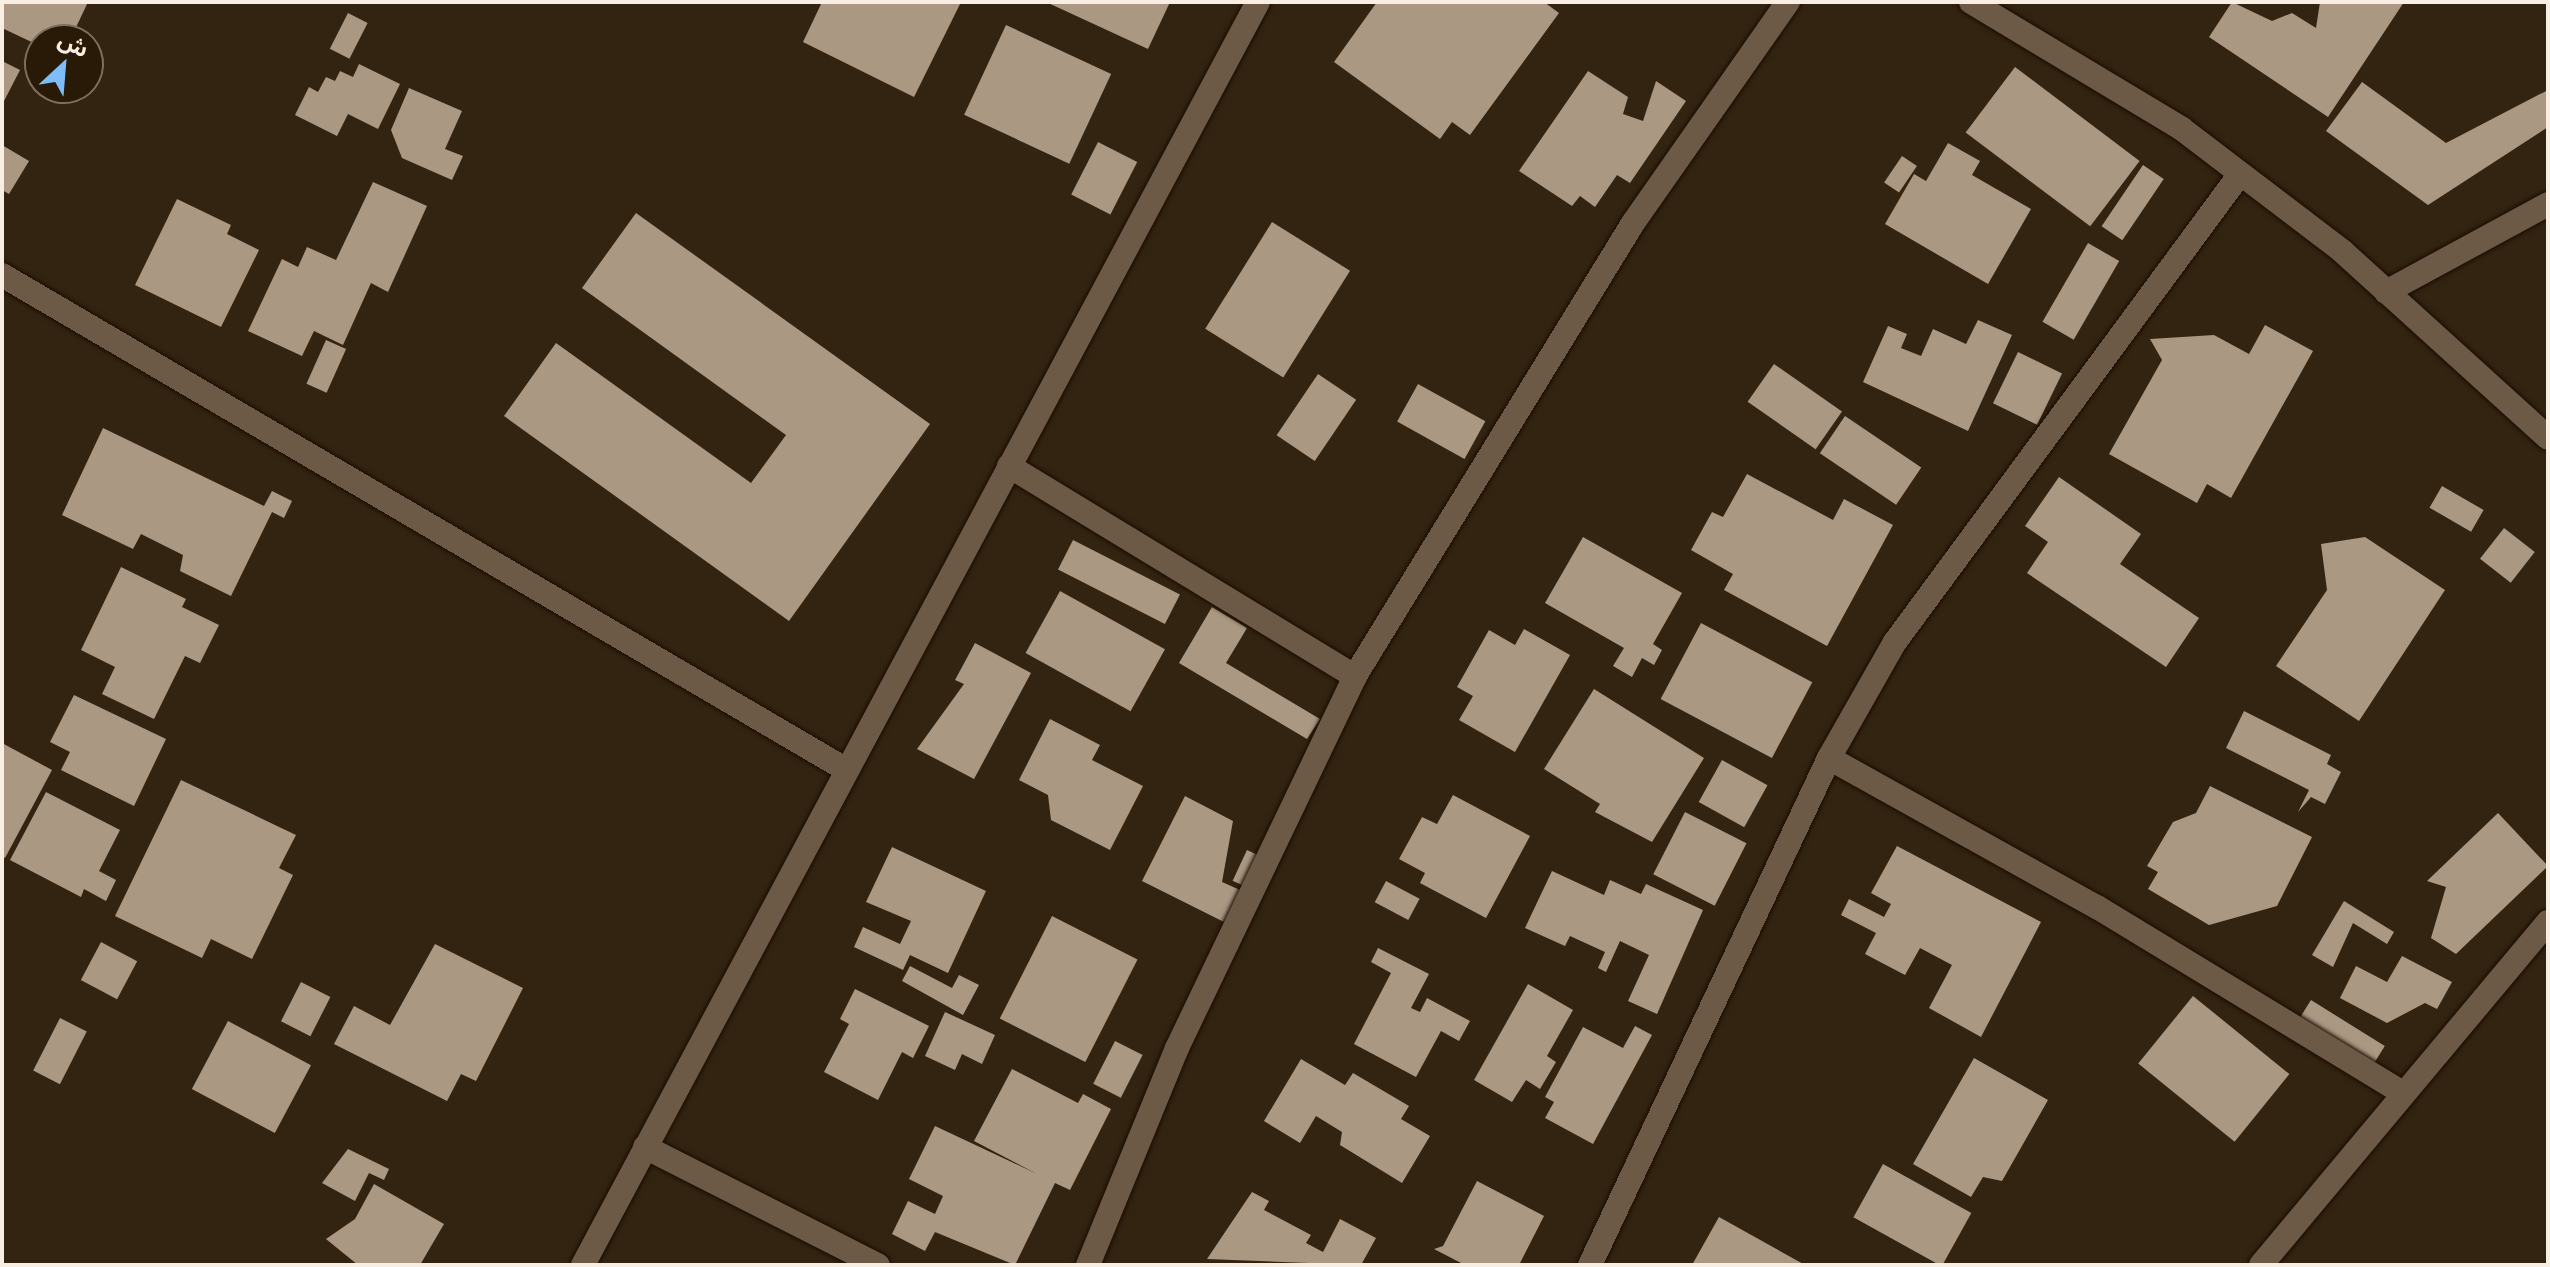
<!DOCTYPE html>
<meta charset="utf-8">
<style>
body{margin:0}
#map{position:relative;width:2550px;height:1267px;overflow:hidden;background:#332412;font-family:Merriweather,"Noto Sans Arabic",serif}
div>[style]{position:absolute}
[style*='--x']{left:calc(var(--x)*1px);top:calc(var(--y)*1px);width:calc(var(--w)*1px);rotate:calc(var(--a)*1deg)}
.building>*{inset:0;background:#ab9883;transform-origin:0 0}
.roads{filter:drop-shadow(0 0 2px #1a0c00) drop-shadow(0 0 2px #1a0c00)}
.minor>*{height:24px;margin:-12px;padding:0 12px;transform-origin:12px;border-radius:12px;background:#6c5a47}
span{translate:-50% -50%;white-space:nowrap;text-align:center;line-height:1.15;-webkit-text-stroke:8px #291a08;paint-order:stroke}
.frame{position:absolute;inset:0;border:4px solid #f8eee2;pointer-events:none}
.north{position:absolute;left:24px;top:24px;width:80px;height:80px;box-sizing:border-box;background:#291a08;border:2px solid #7c6f5f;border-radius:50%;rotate:26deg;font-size:22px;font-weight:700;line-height:32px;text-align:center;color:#f8eee2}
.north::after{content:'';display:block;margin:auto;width:28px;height:36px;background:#7ebdf9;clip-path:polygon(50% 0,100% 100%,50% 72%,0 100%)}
</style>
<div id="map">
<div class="building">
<i style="clip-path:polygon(2px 2px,88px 2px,70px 40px,40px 40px,40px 46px,2px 28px)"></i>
<i style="clip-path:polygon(822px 2px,961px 2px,914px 97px,803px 42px)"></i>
<i style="clip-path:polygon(1046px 2px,1170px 2px,1148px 49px)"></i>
<i style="clip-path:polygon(1377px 2px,1544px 2px,1559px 13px,1470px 135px,1452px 122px,1440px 139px,1334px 62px)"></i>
<i style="clip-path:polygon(2232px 2px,2272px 21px,2292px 13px,2316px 28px,2320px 2px,2404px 2px,2328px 117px,2209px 37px)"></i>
<i style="left:348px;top:13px;width:22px;height:40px;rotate:27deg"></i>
<i style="left:1006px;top:25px;width:116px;height:99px;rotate:25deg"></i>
<i style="clip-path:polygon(2px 61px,20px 70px,2px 105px)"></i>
<i style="clip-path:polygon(359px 64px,400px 84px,378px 129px,348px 114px,337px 136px,295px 115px,309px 87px,318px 92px,326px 77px,335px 81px,340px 71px,353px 77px)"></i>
<i style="left:2015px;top:67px;width:156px;height:82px;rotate:37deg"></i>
<i style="clip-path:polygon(1588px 71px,1628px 97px,1623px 114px,1643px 121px,1656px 81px,1686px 101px,1630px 183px,1617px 175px,1595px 207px,1580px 196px,1572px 206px,1519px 171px)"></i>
<i style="clip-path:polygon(2362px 82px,2446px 143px,2548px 90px,2548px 127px,2428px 205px,2326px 131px)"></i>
<i style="clip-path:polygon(409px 88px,462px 111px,445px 149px,463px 156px,452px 180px,402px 158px,391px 130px)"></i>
<i style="left:1098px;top:142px;width:44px;height:59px;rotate:27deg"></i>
<i style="clip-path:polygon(1948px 143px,1980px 161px,1972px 175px,2031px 209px,1988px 284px,1885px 224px,1914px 174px,1926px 181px)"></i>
<i style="clip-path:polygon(2px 145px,29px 161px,9px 194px,2px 190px)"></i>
<i style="left:1902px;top:156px;width:18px;height:32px;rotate:34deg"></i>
<i style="left:2143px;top:165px;width:25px;height:74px;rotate:34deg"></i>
<i style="clip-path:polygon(373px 182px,427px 206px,388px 292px,371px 283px,343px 345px,314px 331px,302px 356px,248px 331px,282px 259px,298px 267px,307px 247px,336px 260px)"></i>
<i style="clip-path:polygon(177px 199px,231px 225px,227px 234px,259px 250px,221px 327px,135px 285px)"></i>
<i style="clip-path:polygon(636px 213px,930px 424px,789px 621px,504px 416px,556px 343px,751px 483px,786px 435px,582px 288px)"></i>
<i style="left:1272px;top:222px;width:92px;height:126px;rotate:32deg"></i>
<i style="left:2088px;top:243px;width:36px;height:91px;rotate:30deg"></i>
<i style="clip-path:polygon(1978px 320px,2012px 335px,1968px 431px,1863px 382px,1888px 326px,1907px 334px,1901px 348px,1921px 356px,1933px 329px,1966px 344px)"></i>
<i style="clip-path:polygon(2265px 325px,2313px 351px,2231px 498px,2207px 484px,2197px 503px,2109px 454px,2162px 360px,2150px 339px,2214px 335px,2249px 354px)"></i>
<i style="left:326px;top:340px;width:22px;height:48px;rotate:24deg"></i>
<i style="left:2018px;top:352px;width:49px;height:57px;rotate:26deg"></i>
<i style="left:1774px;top:364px;width:83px;height:46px;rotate:35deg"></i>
<i style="left:1318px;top:374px;width:46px;height:74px;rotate:34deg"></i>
<i style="left:1418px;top:384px;width:77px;height:43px;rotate:29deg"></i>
<i style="left:1845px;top:416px;width:92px;height:45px;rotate:34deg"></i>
<i style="clip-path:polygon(103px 428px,264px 506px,272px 491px,292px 501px,284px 518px,272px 512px,231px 596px,180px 571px,183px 555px,141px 534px,133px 549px,62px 515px)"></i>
<i style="clip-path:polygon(1747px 474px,1833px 520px,1844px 499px,1893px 525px,1827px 646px,1724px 590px,1733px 574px,1691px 550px,1712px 512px,1723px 517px)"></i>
<i style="clip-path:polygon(2059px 477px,2141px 534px,2120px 564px,2199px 618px,2166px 667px,2027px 573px,2048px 542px,2025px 526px)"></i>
<i style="left:2442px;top:486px;width:48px;height:25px;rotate:30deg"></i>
<i style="left:2504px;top:528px;width:39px;height:39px;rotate:38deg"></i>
<i style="clip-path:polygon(1583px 537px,1682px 593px,1653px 644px,1662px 650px,1654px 665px,1642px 658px,1632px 677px,1613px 666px,1624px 648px,1545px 603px)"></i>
<i style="clip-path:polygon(2365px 537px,2445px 590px,2359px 721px,2276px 666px,2327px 590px,2321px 544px)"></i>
<i style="left:1073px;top:540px;width:120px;height:33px;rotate:27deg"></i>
<i style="clip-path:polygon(121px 567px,186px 599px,182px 607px,219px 625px,200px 663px,185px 656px,154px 719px,102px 694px,115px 667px,81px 650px)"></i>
<i style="left:1060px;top:591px;width:120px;height:71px;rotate:29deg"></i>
<i style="clip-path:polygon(1212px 607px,1247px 628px,1226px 663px,1320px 719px,1307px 739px,1179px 663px)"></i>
<i style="left:1701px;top:623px;width:126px;height:86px;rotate:28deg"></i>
<i style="clip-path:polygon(1524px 629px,1570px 655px,1515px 752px,1459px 720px,1473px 696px,1457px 687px,1489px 630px,1515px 645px)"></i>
<i style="clip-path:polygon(975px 643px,1031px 673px,974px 779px,917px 749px,964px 684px,955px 680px)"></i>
<i style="clip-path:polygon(1594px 689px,1704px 758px,1652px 842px,1595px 812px,1600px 804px,1544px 769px)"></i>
<i style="clip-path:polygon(74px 695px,166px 739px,134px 806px,61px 770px,70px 752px,50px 742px)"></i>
<i style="clip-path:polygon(2244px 711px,2331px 755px,2327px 764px,2341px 772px,2325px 804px,2311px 797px,2298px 812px,2309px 790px,2226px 748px)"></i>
<i style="clip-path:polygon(1050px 719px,1100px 745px,1092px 760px,1143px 786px,1110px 850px,1051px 820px,1048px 795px,1019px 780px)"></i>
<i style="clip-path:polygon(2px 743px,52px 770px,5px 858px,2px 856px)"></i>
<i style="left:1722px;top:760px;width:52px;height:48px;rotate:29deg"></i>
<i style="clip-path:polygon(181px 780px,296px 835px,279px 868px,293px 875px,252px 959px,211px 939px,202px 958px,115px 916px)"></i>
<i style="clip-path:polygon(2210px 786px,2312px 837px,2277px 906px,2209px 925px,2148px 889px,2158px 872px,2147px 866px,2173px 822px,2196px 813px)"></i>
<i style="clip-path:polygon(46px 792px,120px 830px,99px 871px,116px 880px,106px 901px,84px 889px,81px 897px,10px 860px)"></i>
<i style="clip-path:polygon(1453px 795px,1530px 836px,1486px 918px,1420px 883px,1425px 873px,1399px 859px,1422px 817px,1437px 824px)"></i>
<i style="clip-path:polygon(1185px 796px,1233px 821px,1222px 882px,1240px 890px,1224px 922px,1142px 881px)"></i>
<i style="left:1685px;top:812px;width:69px;height:70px;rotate:27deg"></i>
<i style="clip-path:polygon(2498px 813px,2548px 866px,2456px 954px,2431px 938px,2446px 887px,2427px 881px)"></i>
<i style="clip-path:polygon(1897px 846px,2041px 922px,1981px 1037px,1929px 1008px,1952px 965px,1920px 948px,1905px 975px,1865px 954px,1876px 933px,1841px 915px,1849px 899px,1884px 917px,1891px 904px,1871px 893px)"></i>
<i style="clip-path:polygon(892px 847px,986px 891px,948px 973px,910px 955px,903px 970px,854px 947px,863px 927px,900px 944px,911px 921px,866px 902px)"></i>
<i style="left:1247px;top:850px;width:19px;height:34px;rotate:25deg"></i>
<i style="clip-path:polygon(1552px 871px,1604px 895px,1610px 880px,1641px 894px,1646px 884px,1703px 910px,1657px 1014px,1628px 1001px,1649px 955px,1620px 941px,1606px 972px,1598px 968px,1605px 952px,1570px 936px,1565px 946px,1525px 928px)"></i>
<i style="left:1386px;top:881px;width:38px;height:24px;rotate:28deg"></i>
<i style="clip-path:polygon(2344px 901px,2394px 932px,2387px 944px,2353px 923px,2333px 967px,2312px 955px)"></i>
<i style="left:1052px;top:916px;width:96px;height:115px;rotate:27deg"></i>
<i style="left:101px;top:942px;width:41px;height:43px;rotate:28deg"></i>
<i style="clip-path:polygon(435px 944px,523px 988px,476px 1081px,461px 1074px,447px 1101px,334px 1044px,354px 1006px,390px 1025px)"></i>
<i style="clip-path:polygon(1378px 948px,1429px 974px,1411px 1008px,1420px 1012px,1427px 998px,1470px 1021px,1459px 1041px,1441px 1031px,1416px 1077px,1354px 1044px,1391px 973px,1371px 962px)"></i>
<i style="clip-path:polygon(2402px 956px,2452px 982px,2437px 1009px,2425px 1003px,2387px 1023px,2340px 998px,2356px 966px,2387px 982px)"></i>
<i style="clip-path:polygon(910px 966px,952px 988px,959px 975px,979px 985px,963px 1015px,902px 981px)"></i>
<i style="left:301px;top:982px;width:33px;height:44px;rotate:27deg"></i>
<i style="clip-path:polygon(1528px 984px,1573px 1010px,1547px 1056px,1556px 1062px,1540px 1089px,1526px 1080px,1512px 1102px,1474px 1080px)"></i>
<i style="clip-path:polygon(855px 989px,929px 1026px,913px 1058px,902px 1052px,878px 1100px,824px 1072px,849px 1024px,840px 1019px)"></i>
<i style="left:2193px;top:996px;width:124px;height:87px;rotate:39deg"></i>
<i style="left:2311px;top:1000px;width:87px;height:22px;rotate:32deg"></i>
<i style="clip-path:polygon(945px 1012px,995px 1035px,982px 1064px,962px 1054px,955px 1070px,925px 1056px)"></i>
<i style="left:60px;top:1018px;width:30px;height:59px;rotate:27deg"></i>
<i style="left:228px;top:1021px;width:94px;height:77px;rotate:28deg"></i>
<i style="clip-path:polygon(1635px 1026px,1652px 1035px,1593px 1144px,1545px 1118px,1554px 1102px,1545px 1097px,1583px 1027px,1623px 1048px)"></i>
<i style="left:1115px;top:1041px;width:31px;height:48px;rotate:27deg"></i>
<i style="clip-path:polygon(1974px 1058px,2048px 1100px,2002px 1181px,1983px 1177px,1971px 1197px,1913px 1164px)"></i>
<i style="clip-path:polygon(1301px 1059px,1345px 1085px,1353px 1073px,1409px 1106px,1401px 1119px,1430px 1136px,1402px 1183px,1340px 1145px,1342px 1132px,1316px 1116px,1300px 1143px,1264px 1121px)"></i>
<i style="clip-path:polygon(1012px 1069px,1078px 1103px,1083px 1094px,1111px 1109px,1070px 1190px,1055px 1183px,1015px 1265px,935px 1232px,925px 1251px,892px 1234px,908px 1201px,935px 1214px,943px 1196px,909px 1179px,935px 1126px,1037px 1174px,974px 1141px)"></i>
<i style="clip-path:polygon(348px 1149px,389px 1169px,384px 1180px,369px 1173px,355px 1201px,322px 1183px)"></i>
<i style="left:1883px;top:1164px;width:101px;height:61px;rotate:29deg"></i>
<i style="clip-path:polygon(1477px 1181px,1544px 1216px,1519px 1265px,1465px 1265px,1434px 1249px,1443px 1246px)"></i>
<i style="clip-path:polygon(374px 1184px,444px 1224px,420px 1265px,358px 1265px,326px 1239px,355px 1219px)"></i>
<i style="clip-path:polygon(1252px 1192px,1269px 1201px,1264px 1210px,1311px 1235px,1306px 1243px,1323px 1252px,1340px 1219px,1376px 1238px,1361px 1265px,1207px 1259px)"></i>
<i style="clip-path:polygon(1719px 1217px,1805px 1265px,1692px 1265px)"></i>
</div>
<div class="roads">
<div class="minor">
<i style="--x:1971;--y:2;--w:246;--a:31"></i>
<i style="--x:2182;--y:129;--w:201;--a:37.3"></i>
<i style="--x:2342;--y:251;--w:278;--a:42.2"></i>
<i style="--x:2;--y:275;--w:977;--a:30.37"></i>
<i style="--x:2386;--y:292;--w:184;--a:-28.5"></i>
<i style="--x:1009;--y:466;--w:405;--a:31.3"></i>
<i style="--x:1829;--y:758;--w:307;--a:29.1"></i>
<i style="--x:2097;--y:907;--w:354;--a:31.3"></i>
<i style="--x:645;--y:1147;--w:261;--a:26.9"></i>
<i style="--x:583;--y:1265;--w:1432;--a:-61.88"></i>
<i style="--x:1088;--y:1265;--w:235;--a:-67.7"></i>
<i style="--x:1177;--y:1048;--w:412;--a:-64.4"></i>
<i style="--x:1355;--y:676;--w:532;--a:-58.46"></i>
<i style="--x:1633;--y:223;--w:270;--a:-55"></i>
<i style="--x:1590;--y:1265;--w:561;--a:-64.76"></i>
<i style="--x:1829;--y:758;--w:133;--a:-60.4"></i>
<i style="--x:1895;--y:642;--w:581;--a:-53.6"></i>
<i style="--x:2261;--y:1265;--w:447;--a:-50.1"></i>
</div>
</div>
<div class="frame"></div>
<div class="north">ش</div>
</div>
